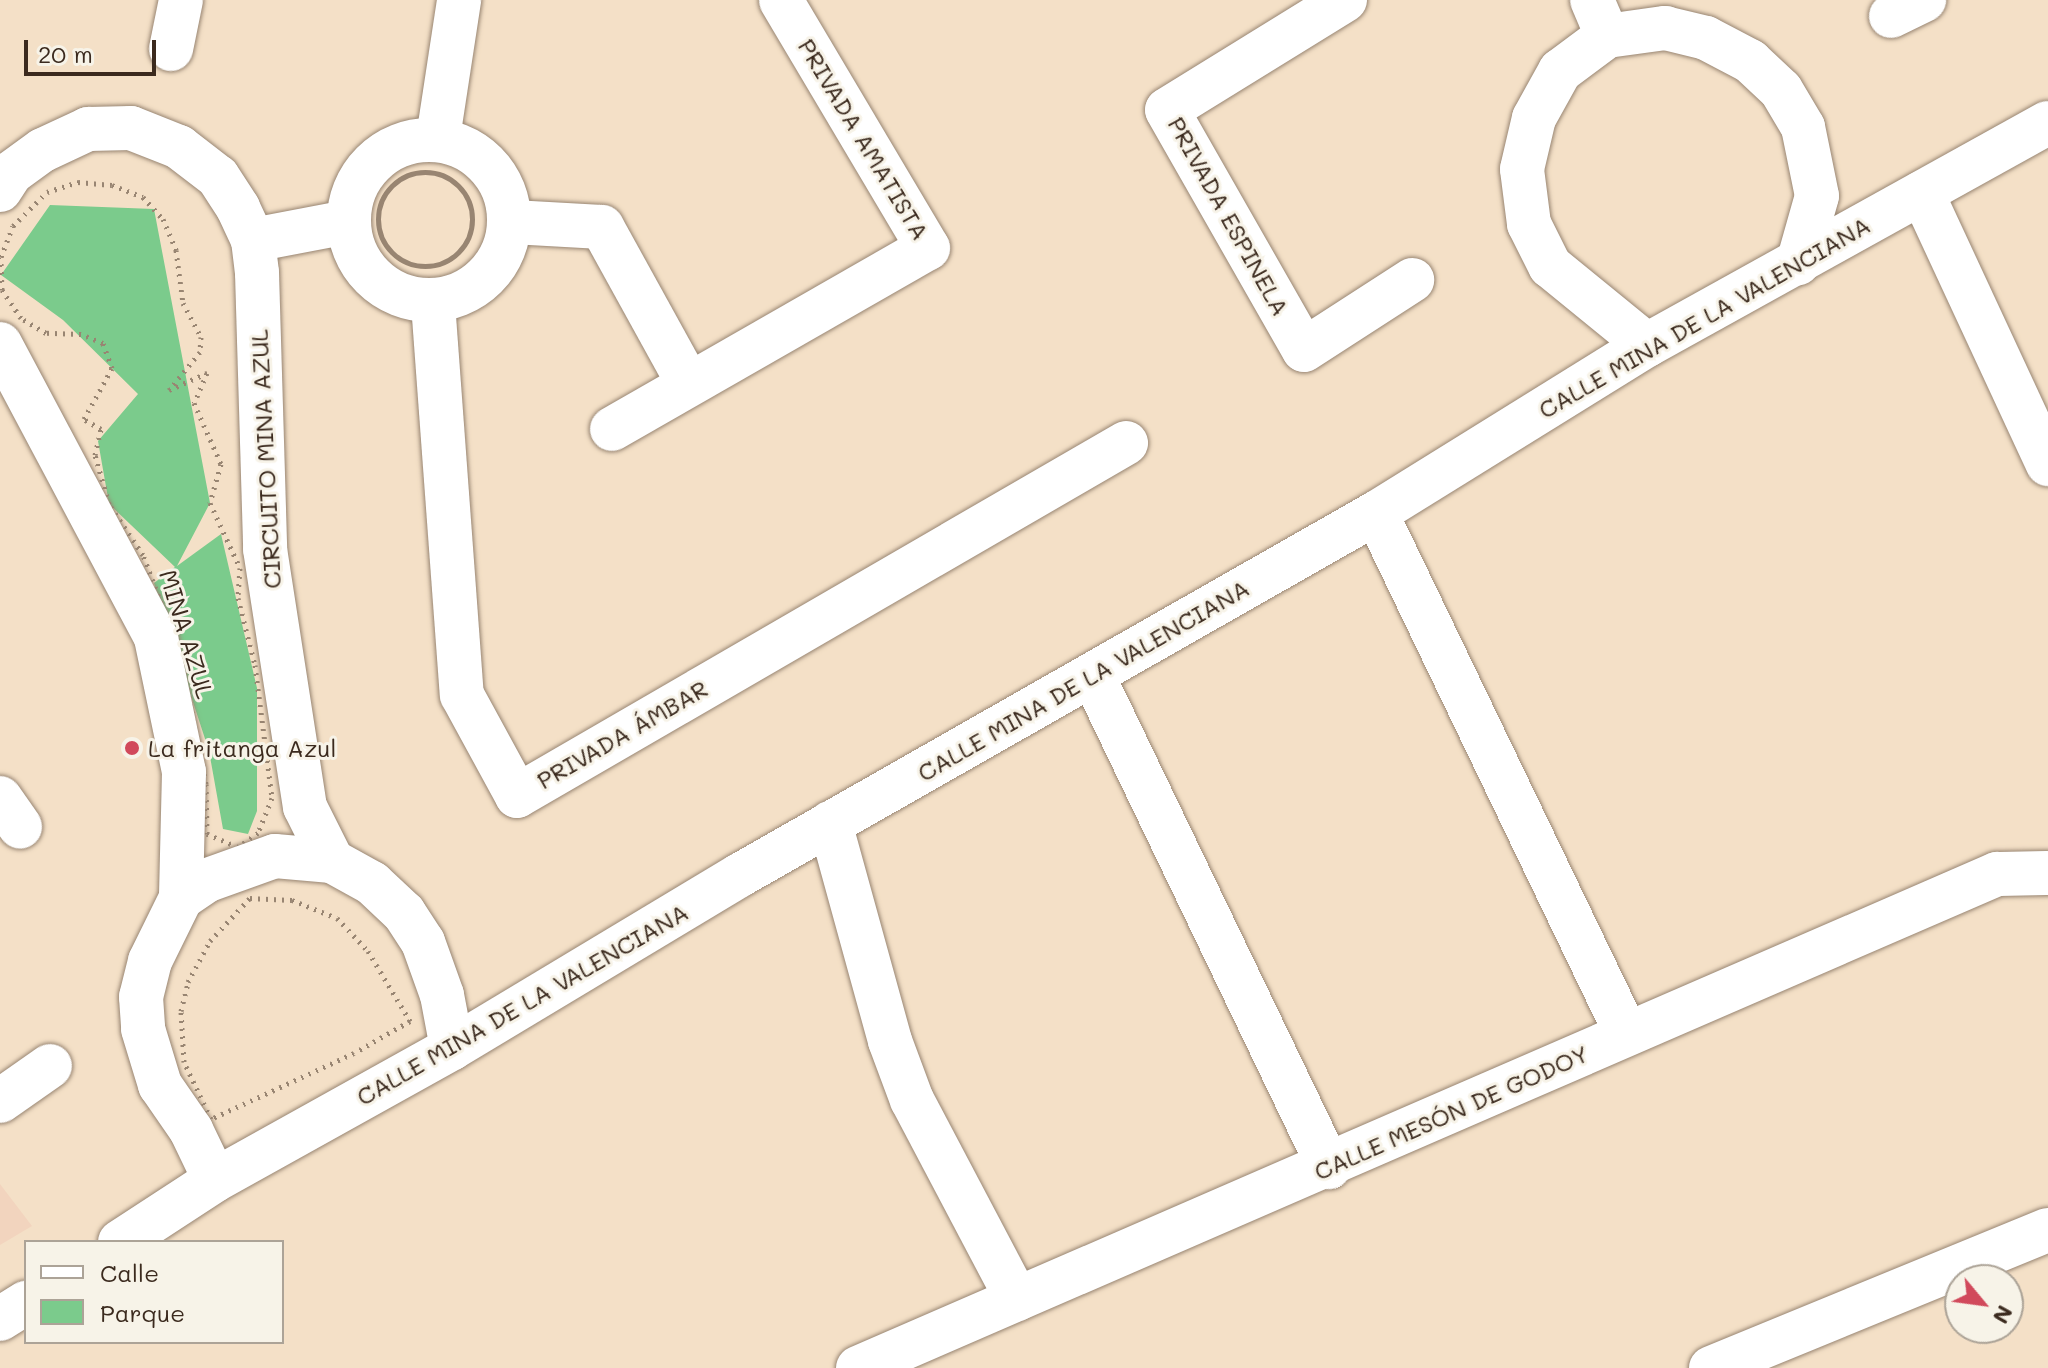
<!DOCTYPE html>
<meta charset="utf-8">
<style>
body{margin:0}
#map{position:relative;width:2048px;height:1368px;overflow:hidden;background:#f4e0c7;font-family:Mali,sans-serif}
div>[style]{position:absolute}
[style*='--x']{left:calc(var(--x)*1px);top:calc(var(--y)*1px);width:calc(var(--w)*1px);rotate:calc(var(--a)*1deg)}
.built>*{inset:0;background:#f2d4be}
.green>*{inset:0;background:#7bcb8c}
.path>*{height:5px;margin-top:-2.5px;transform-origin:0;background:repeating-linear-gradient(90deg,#988572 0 2px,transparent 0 8px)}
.path>.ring{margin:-2.5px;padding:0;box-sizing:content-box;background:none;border:5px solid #988572;border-radius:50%}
.roads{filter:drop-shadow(0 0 2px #988572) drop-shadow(0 0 2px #988572)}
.minor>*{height:44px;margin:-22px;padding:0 22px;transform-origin:22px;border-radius:22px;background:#fff}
.minor>.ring{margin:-22px;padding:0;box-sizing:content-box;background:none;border:44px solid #fff;border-radius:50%}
.dots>*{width:22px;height:22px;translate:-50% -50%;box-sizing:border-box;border:4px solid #f7f3e8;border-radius:50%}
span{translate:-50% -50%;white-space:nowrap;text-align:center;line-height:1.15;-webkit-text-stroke:6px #f7f3e8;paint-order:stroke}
.street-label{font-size:24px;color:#3b2a1e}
.poi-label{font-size:24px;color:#3b2a1e}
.left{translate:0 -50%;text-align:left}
.legend{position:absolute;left:24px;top:1240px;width:260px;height:104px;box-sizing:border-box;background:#f7f3e8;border:2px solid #aca397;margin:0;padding:10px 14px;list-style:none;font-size:24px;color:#3b2a1e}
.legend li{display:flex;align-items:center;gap:16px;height:40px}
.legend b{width:40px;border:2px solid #aca397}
.north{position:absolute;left:1944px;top:1264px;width:80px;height:80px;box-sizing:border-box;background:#f7f3e8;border:2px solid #aca397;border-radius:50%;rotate:119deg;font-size:22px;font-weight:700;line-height:32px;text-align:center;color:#3b2a1e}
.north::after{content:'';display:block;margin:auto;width:28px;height:36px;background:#d1495b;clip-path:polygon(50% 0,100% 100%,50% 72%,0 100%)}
.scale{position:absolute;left:24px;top:40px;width:132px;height:36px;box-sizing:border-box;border:4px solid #3b2a1e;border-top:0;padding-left:10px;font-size:24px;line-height:28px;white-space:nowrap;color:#3b2a1e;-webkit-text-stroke:6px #f7f3e8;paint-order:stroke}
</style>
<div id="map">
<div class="built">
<i style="clip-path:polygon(0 1184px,32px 1226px,0 1245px)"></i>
</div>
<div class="green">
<i style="clip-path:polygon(50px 205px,154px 209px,210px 503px,177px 566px,221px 534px,257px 688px,257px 811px,248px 834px,223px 829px,209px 751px,154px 583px,175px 567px,109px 504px,98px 441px,138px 394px,63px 320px,1px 275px)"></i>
</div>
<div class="path">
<i class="ring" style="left:378px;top:172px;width:89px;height:89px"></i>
<i style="--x:78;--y:182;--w:34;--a:5"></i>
<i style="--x:112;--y:185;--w:33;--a:21"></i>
<i style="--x:143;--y:197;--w:30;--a:48"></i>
<i style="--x:163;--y:219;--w:34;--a:67"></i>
<i style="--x:176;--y:250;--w:53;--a:82.5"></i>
<i style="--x:183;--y:303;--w:38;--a:62"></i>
<i style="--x:201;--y:337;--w:15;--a:94"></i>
<i style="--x:200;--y:352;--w:49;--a:129.2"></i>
<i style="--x:169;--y:390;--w:42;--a:-24.1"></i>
<i style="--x:207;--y:373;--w:33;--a:113"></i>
<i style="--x:194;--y:403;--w:67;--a:66.1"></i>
<i style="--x:221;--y:464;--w:41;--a:105.8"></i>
<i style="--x:210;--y:503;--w:72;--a:65.2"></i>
<i style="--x:240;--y:568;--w:30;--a:94"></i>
<i style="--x:238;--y:598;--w:69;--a:75.8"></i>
<i style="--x:255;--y:665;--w:134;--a:82.7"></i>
<i style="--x:272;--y:798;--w:38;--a:112"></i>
<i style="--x:258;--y:833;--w:24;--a:145"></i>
<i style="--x:238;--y:847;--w:34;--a:-157"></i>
<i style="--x:207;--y:834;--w:50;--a:-91.1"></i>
<i style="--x:206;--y:784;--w:130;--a:-101.1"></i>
<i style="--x:181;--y:656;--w:108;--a:-110.6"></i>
<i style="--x:143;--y:555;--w:61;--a:-123.7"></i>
<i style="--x:109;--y:504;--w:51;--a:-105.9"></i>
<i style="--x:95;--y:455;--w:27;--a:-77"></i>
<i style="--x:101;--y:429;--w:20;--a:-150"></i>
<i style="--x:84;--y:419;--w:58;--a:-61.2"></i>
<i style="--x:112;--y:368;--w:27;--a:-110"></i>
<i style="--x:103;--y:343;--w:24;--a:-158"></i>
<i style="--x:81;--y:334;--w:35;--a:-178"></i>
<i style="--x:46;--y:333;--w:29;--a:-149"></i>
<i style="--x:21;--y:318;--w:34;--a:-124"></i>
<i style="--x:2;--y:290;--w:33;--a:-92"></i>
<i style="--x:1;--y:257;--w:33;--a:-69"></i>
<i style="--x:13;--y:226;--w:48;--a:-45"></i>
<i style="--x:47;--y:192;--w:33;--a:-18"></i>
<i style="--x:250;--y:898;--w:42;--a:2.7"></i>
<i style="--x:292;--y:900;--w:48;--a:21.8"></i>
<i style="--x:337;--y:918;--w:45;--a:46.8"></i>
<i style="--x:368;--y:951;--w:82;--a:59"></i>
<i style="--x:410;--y:1021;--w:64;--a:150.3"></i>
<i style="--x:354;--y:1053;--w:157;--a:155.2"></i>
<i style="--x:211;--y:1119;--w:63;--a:-115.3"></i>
<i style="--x:184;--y:1062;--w:51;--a:-93.4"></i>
<i style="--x:181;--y:1011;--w:30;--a:-76"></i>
<i style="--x:188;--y:982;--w:47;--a:-61.8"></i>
<i style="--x:210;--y:941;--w:59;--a:-47.1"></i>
</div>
<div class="roads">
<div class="minor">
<i style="--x:1345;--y:0;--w:209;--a:148.3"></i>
<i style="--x:1167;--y:110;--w:276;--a:60.3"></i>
<i style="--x:1304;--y:350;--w:129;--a:-32.9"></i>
<i style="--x:1592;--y:0;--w:39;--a:67"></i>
<i style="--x:1891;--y:16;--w:37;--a:-26"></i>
<i style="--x:171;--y:49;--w:50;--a:-78.5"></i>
<i style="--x:438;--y:138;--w:140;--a:-81.3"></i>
<i class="ring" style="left:349px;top:140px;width:116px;height:116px"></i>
<i style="--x:0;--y:190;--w:20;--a:-57"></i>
<i style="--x:11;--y:173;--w:39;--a:-36"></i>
<i style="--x:43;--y:150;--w:50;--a:-25"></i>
<i style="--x:88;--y:129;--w:43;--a:-1.3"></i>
<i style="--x:131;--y:128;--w:52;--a:21.6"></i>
<i style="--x:179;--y:147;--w:49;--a:37.6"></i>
<i style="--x:218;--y:177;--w:37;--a:57"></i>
<i style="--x:238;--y:208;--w:35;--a:65"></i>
<i style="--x:253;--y:240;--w:33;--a:83"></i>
<i style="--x:257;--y:273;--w:276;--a:88.3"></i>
<i style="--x:265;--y:549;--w:261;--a:81.2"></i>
<i style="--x:305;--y:807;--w:60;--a:63.4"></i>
<i style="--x:1922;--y:193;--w:299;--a:65.1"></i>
<i style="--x:512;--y:222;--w:90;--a:3.2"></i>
<i style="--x:602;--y:227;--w:178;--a:61.1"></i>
<i style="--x:253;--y:240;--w:96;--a:-10.8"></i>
<i style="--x:433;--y:303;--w:393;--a:85.8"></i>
<i style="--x:462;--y:695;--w:115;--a:61.4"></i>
<i style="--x:517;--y:796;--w:704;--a:-30.1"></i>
<i style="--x:0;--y:344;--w:333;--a:62"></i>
<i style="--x:156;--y:638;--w:137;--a:78.2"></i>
<i style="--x:184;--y:772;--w:126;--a:91.4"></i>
<i style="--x:181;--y:898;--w:70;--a:116.2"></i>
<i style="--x:150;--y:961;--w:37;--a:104"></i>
<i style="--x:141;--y:997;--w:32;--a:86"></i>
<i style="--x:143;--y:1029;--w:59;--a:73.1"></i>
<i style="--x:160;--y:1085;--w:55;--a:55.4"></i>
<i style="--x:191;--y:1130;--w:55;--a:64.4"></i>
<i style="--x:1647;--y:345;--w:125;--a:-140.8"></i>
<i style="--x:1550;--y:266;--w:47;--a:-116.6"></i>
<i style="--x:1529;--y:224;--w:55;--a:-97.3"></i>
<i style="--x:1522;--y:169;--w:52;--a:-76.8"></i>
<i style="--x:1534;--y:118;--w:54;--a:-61"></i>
<i style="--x:1560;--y:71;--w:59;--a:-36.7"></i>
<i style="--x:1607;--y:36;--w:59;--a:-7.9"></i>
<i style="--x:1665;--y:28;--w:42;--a:13.7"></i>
<i style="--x:1706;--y:38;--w:50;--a:27.6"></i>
<i style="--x:1750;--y:61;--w:42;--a:43.1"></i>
<i style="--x:1781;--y:90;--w:43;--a:59.3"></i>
<i style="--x:1803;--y:127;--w:70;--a:78.5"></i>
<i style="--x:1817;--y:196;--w:70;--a:105.8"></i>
<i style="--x:612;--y:429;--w:364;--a:-29.8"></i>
<i style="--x:928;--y:248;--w:288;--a:-120.7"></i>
<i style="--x:1376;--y:513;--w:577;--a:64.32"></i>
<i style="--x:1093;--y:676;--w:545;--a:64.33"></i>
<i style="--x:0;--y:798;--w:35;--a:55"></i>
<i style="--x:830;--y:823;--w:226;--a:74.6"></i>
<i style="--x:890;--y:1041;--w:63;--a:69.6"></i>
<i style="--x:912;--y:1100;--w:225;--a:62.2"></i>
<i style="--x:181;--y:898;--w:32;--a:-34"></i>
<i style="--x:208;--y:880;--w:71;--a:-19.7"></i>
<i style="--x:275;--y:856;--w:57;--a:5"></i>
<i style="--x:332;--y:861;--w:46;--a:28.8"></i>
<i style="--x:372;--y:883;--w:44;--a:43.2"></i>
<i style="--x:404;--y:913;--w:35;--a:57"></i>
<i style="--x:423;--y:942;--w:56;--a:70.3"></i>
<i style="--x:442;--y:995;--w:54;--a:79.3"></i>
<i style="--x:0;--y:1101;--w:61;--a:-35"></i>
<i style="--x:120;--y:1242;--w:113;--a:-33.1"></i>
<i style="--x:215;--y:1180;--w:271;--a:-29.1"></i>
<i style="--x:452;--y:1048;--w:336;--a:-31"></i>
<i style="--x:740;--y:875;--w:732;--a:-29.65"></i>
<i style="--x:1376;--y:513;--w:319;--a:-31.8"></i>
<i style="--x:1647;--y:345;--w:458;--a:-29"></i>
<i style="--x:0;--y:1319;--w:31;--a:-32"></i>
<i style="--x:858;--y:1368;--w:1242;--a:-23.45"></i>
<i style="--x:1997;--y:874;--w:51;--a:-1.1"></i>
<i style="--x:1711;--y:1368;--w:364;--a:-22.3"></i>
</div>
</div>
<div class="dots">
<i style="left:132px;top:748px;background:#d1495b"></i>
</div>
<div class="street-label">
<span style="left:864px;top:139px;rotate:59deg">PRIVADA AMATISTA</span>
<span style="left:1229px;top:216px;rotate:61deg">PRIVADA ESPINELA</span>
<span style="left:1704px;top:317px;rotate:-30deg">CALLE MINA DE LA VALENCIANA</span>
<span style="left:265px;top:459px;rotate:-93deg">CIRCUITO MINA AZUL</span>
<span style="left:187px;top:634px;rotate:73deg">MINA AZUL</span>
<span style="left:1083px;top:680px;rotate:-30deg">CALLE MINA DE LA VALENCIANA</span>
<span style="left:622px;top:734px;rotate:-30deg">PRIVADA ÁMBAR</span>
<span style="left:522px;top:1004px;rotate:-30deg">CALLE MINA DE LA VALENCIANA</span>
<span style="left:1451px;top:1112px;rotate:-24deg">CALLE MESÓN DE GODOY</span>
</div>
<div class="poi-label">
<span class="left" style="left:148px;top:748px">La fritanga Azul</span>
</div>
<ul class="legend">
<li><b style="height:10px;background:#fff"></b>Calle</li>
<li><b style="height:22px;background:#7bcb8c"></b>Parque</li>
</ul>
<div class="north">N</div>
<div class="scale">20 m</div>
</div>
